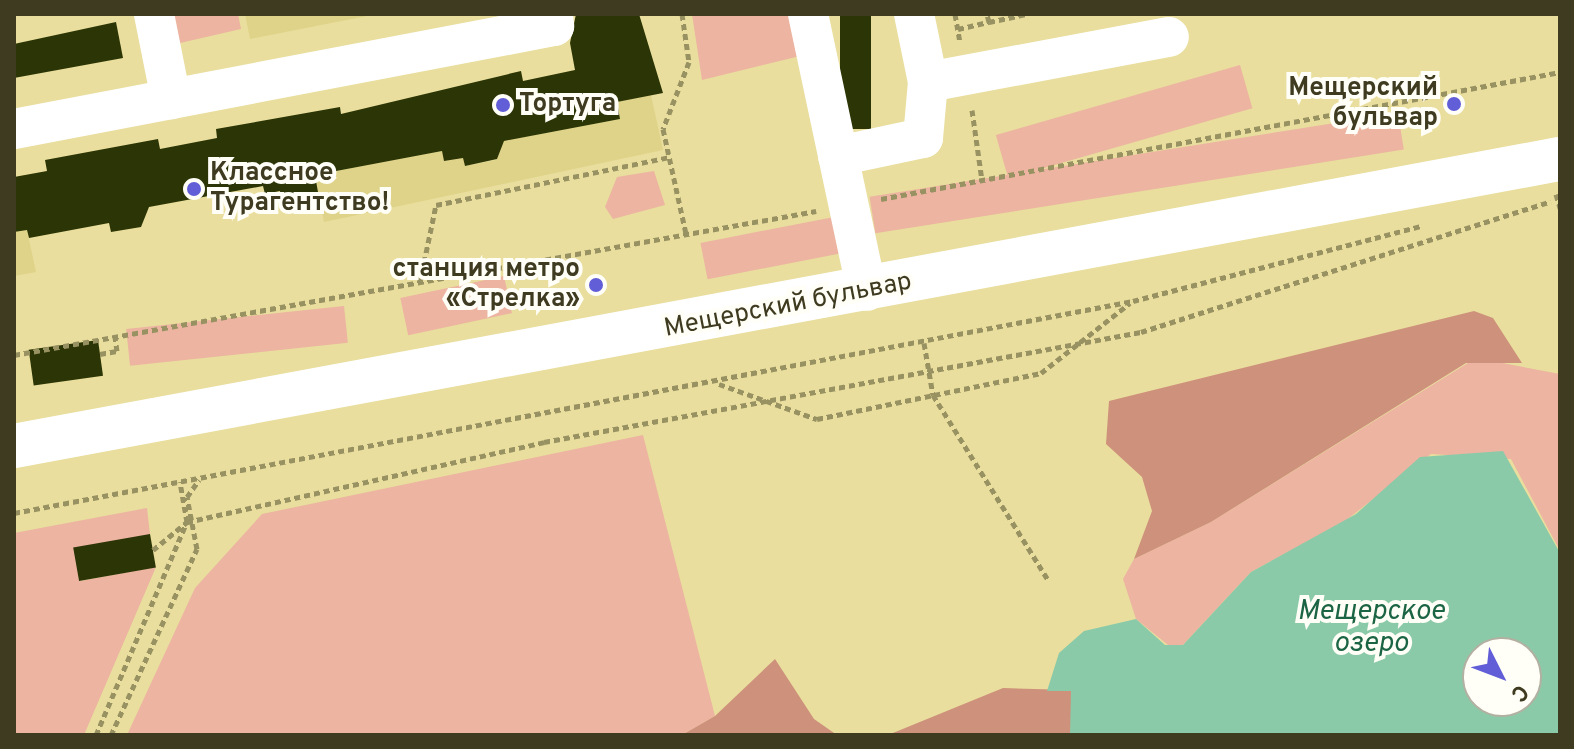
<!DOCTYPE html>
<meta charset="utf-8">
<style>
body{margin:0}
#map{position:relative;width:1574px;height:749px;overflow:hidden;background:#e9de9d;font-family:Overpass,sans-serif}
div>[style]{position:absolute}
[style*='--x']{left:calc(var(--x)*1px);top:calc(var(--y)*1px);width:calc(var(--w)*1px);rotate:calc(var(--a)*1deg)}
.built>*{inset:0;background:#dfd389}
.green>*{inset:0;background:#ecb4a1;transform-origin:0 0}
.forest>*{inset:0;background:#ce917c}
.water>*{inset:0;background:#8bcaa8}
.building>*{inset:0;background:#2c3506;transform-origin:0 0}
.path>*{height:5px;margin-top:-2.5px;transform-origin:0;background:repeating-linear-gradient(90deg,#989162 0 6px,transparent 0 10px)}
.minor>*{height:40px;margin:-20px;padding:0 20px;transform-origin:20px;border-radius:20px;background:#fff}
.major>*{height:44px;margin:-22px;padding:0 22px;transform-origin:22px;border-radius:22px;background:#fff}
.dots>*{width:22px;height:22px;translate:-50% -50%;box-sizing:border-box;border:4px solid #fffef7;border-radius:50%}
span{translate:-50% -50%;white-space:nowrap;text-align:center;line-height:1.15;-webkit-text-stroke:8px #fffef7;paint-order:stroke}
.poi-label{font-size:26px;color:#3f3b20;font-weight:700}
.right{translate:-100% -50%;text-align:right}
.left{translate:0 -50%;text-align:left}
.street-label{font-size:26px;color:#3f3b20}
.water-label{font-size:28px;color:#1b6444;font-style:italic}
.frame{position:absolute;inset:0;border:16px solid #3f3b20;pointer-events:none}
.north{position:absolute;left:1462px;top:637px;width:80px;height:80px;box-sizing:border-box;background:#fffef7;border:2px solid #b2b0a1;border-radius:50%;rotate:132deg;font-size:22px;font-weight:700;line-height:32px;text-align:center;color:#3f3b20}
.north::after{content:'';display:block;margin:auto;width:28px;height:36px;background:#625ed7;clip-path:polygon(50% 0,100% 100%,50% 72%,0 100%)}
</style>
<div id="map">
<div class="built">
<i style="clip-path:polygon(245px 14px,377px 14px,250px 39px)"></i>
<i style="clip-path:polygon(651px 95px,663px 150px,324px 222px,315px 175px,442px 151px,444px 161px,463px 158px,465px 166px,496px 160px,504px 141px,620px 119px,617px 102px)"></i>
<i style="clip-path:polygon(27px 230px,36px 272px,14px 276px,14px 232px)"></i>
</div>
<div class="green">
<i style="clip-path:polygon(160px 14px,238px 14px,241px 29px,167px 46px)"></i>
<i style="clip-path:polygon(692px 14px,792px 14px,800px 56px,702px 80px)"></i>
<i style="left:1240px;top:65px;width:45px;height:254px;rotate:74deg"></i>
<i style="left:1398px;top:113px;width:37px;height:535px;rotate:81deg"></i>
<i style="clip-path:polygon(654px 171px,665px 205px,613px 219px,605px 207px,617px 177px)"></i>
<i style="left:834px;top:217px;width:37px;height:136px;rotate:79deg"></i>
<i style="left:504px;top:276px;width:38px;height:106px;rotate:78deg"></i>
<i style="left:344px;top:306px;width:37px;height:219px;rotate:84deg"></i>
<i style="clip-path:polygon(1476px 358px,1560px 374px,1560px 551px,1511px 459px,1431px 454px,1345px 521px,1251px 572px,1183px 645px,1173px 649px,1136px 619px,1123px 579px,1134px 559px,1211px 522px)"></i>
<i style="clip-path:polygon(643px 435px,715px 716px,682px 735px,127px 735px,195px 588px,262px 514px)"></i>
<i style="clip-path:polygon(147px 508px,150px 534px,80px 581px,156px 567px,84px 735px,14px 735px,14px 533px)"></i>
</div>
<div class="forest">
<i style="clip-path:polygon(1474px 311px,1493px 318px,1522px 363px,1466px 363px,1211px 522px,1134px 559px,1152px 511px,1142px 477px,1106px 444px,1109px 401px)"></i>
<i style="clip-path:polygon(775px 659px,814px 719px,837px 735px,682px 735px,715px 716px)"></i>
<i style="clip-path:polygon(1003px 688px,1071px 690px,1072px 734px,888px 735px)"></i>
</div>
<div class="water">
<i style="clip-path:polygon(evenodd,1503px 451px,1560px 553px,1560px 735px,1070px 735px,1071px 691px,1047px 691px,1059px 653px,1084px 631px,1136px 619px,1165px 645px,1183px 645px,1251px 572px,1356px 514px,1420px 457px,1503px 451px,1478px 653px,1526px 653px,1526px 701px,1478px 701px,1478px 653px)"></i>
</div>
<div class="building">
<i style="clip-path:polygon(576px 14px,639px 14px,663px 93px,617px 102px,620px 119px,504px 141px,497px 159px,465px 166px,463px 158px,444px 161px,442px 151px,315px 175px,318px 192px,281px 199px,280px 191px,265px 194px,263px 186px,149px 207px,141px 227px,111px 232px,109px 223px,29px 238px,27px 230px,14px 232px,14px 177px,47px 171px,45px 160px,158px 139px,160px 149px,217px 138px,216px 129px,340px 107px,341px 114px,521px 71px,523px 81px,575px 70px,570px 43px)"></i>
<i style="left:840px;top:14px;width:31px;height:115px"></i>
<i style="clip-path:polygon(116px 22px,123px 58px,14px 78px,14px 44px)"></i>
<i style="left:98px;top:340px;width:36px;height:70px;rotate:82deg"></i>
<i style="left:150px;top:534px;width:34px;height:78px;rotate:80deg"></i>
</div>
<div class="path">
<i style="--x:682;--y:14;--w:49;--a:81.7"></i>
<i style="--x:689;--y:62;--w:72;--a:111.2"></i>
<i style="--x:663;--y:129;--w:107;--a:77.6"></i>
<i style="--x:955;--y:14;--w:27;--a:80"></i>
<i style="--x:989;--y:22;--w:39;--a:-12"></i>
<i style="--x:958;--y:29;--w:32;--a:-13"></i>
<i style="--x:989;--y:22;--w:8;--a:-104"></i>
<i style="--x:972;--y:110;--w:71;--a:81.9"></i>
<i style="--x:1556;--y:194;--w:15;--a:74"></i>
<i style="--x:881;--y:199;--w:691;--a:-10.59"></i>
<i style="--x:420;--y:282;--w:79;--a:-78.3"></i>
<i style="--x:436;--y:205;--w:238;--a:-11.6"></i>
<i style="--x:924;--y:343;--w:53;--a:80.2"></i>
<i style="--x:933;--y:395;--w:218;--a:58.1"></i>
<i style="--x:100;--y:354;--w:17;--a:-10"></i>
<i style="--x:117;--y:351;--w:14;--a:-98"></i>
<i style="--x:14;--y:355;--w:815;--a:-10.18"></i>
<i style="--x:719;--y:384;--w:104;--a:19.7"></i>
<i style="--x:817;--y:419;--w:229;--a:-11.6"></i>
<i style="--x:1041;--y:373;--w:113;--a:-38.2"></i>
<i style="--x:14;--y:513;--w:1139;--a:-10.73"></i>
<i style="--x:1133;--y:301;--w:297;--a:-14.6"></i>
<i style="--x:153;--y:550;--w:44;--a:-39.5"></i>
<i style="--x:187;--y:522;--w:366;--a:-12.6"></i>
<i style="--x:544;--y:442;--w:607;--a:-10.44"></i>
<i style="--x:1141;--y:332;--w:430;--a:-17.7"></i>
<i style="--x:96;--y:735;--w:232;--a:-66.9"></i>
<i style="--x:187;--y:522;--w:41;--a:-99.9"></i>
<i style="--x:111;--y:735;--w:205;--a:-65.2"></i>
<i style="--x:197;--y:549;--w:53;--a:-100.9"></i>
<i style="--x:187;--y:497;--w:21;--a:-55"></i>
</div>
<div class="minor">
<i style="--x:154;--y:14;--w:87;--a:78.7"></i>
<i style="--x:808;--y:14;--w:283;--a:78"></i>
<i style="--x:928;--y:82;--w:245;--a:-10.6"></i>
<i style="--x:14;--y:129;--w:550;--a:-10.8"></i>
<i style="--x:554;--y:26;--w:12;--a:-95"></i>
<i style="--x:838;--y:156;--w:87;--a:-12"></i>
<i style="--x:923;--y:138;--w:56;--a:-84.9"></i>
<i style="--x:928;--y:82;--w:69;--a:-101.6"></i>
</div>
<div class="major">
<i style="--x:14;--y:446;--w:1572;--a:-10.52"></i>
</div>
<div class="dots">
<i style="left:1454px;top:104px;background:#625ed7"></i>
<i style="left:503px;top:105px;background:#625ed7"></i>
<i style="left:194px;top:189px;background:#625ed7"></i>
<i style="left:596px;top:285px;background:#625ed7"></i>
</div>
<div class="poi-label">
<span class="right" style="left:1438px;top:104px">Мещерский<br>бульвар</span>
<span class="left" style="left:519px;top:105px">Тортуга</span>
<span class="left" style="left:210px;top:189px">Классное<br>Турагентство!</span>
<span class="right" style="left:580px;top:285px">станция метро<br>«Стрелка»</span>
</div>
<div class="street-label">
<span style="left:788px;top:306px;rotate:-11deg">Мещерский бульвар</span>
</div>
<div class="water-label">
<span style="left:1371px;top:628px">Мещерское<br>озеро</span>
</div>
<div class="frame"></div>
<div class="north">С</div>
</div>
